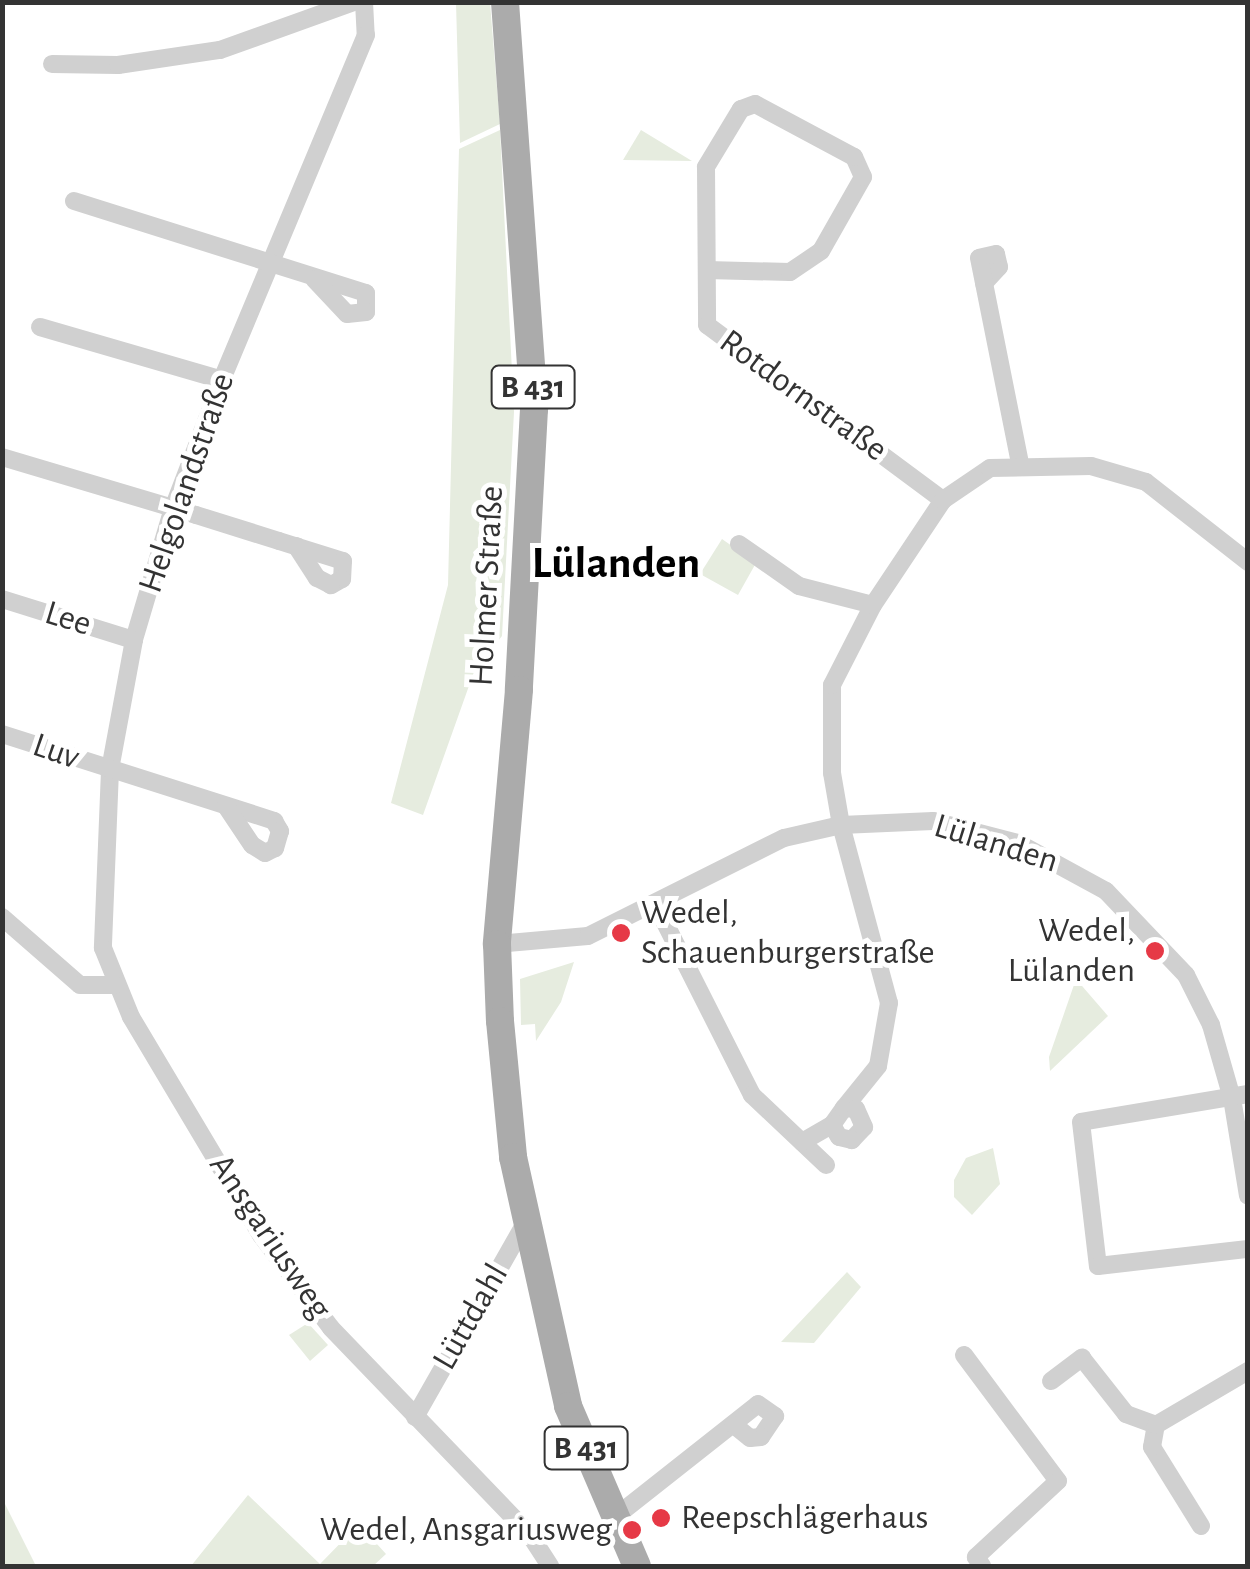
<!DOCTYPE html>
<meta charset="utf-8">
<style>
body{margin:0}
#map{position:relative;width:1250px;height:1569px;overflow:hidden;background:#fff;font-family:"Alegreya Sans",sans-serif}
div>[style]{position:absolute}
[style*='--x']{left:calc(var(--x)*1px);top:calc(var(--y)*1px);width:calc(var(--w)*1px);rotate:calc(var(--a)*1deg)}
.green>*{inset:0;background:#e6ecdf}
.street>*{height:18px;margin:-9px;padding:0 9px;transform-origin:9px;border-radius:9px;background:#d0d0d0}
.primary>*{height:28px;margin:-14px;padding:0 14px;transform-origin:14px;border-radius:14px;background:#ababab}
.dots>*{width:28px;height:28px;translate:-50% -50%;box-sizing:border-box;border:5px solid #fff;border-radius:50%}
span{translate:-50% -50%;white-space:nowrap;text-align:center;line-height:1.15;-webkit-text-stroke:10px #fff;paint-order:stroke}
.shield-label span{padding:2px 8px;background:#fff;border:2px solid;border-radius:8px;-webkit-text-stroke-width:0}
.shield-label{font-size:32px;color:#333;font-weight:700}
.street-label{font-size:35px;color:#333}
.poi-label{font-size:35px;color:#333}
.left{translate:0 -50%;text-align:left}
.right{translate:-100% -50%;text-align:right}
.district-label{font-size:45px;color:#000;font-weight:700}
.frame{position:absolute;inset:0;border:5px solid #333;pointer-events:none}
</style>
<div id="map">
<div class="green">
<i style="clip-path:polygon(456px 3px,490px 3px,500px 124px,460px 143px)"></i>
<i style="clip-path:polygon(500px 130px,514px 412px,502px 636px,475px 669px,423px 815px,391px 803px,448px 585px,459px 149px)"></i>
<i style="clip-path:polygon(641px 130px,692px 161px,623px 160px)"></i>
<i style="clip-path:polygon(722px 539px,756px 563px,738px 595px,700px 574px)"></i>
<i style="clip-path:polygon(574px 962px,561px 1002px,536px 1041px,535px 1024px,521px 1025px,520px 979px)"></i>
<i style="clip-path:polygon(1076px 979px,1108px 1016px,1050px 1071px,1049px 1057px)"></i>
<i style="clip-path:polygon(993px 1148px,1000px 1184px,972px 1215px,954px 1197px,954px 1180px,966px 1158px)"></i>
<i style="clip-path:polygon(847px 1272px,861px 1287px,814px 1343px,781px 1342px)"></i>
<i style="clip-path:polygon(308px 1323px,328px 1345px,310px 1361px,289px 1335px)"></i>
<i style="clip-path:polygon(248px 1495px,320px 1564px,359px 1524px,386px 1554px,373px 1566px,191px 1566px)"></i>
<i style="clip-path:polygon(2px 1498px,36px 1566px,3px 1566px)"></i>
</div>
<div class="street">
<i style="--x:364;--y:2;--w:33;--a:87"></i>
<i style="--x:366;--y:35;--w:374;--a:112.7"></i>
<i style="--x:222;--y:380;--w:137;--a:110.9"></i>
<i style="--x:173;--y:508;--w:138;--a:106.5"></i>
<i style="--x:134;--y:640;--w:132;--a:100.5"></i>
<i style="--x:110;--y:770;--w:178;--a:92.3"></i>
<i style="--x:103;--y:948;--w:74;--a:67.9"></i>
<i style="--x:131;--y:1017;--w:254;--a:59.2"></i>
<i style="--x:261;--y:1235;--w:116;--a:53"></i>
<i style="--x:331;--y:1328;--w:287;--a:46.1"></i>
<i style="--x:530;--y:1535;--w:37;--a:57"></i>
<i style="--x:52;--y:64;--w:66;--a:0.9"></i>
<i style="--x:118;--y:65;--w:103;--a:-8.4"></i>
<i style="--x:220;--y:50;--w:142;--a:-19.7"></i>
<i style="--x:74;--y:201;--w:306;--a:17.5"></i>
<i style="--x:366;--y:293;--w:19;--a:90"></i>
<i style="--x:366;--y:312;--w:19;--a:174"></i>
<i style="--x:347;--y:314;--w:48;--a:-133.3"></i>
<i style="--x:707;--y:270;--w:83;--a:1.4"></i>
<i style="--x:790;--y:272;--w:37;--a:-34"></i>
<i style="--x:821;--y:251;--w:85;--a:-60.4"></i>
<i style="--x:863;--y:177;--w:22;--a:-114"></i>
<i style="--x:854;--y:157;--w:112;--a:-151.8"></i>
<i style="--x:755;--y:104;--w:15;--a:160"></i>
<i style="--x:741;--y:109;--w:68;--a:121.1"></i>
<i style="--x:706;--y:167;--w:158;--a:89.6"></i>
<i style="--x:707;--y:325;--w:294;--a:36.6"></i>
<i style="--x:984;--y:283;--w:22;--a:-47"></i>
<i style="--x:999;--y:267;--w:13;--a:-103"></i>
<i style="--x:996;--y:254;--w:17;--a:167"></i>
<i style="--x:979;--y:258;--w:209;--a:78.7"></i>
<i style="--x:40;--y:327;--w:190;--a:16.2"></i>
<i style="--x:2;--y:457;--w:178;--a:16.6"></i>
<i style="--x:173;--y:508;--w:24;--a:17"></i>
<i style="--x:196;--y:515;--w:87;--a:17.4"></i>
<i style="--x:279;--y:541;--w:67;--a:17.4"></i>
<i style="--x:343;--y:561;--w:18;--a:93"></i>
<i style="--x:342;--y:579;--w:13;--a:151"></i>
<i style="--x:331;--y:585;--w:16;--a:-153"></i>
<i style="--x:317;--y:578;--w:38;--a:-123"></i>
<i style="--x:739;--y:544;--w:73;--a:35"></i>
<i style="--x:799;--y:586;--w:76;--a:14.4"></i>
<i style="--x:2;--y:599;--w:138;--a:17.3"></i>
<i style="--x:2;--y:734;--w:286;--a:17.7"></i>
<i style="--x:274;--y:821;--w:12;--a:59"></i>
<i style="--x:280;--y:831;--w:18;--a:106"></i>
<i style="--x:275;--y:848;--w:11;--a:153"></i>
<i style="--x:265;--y:853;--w:15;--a:-148"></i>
<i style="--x:252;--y:845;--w:47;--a:-123.7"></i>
<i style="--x:655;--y:903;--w:215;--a:63.2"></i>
<i style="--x:752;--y:1095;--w:102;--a:43.4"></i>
<i style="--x:2;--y:917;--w:103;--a:41.1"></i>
<i style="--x:80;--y:985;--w:34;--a:0"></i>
<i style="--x:497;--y:944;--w:91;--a:-5"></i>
<i style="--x:588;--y:936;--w:219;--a:-26.6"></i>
<i style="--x:784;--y:838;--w:58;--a:-12.8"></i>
<i style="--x:841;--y:825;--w:92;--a:-2.5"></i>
<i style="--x:933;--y:821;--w:88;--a:14.5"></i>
<i style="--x:1018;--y:843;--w:100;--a:28.6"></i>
<i style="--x:1106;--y:891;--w:116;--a:46.4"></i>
<i style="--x:1186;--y:975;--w:56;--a:63.4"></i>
<i style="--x:1211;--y:1025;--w:76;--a:74"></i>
<i style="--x:1232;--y:1098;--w:99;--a:80.7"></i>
<i style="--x:1248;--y:1094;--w:169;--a:170.5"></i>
<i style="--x:1081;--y:1122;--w:145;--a:83.3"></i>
<i style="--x:1098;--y:1266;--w:151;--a:-6.5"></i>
<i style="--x:844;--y:1108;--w:54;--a:-51"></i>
<i style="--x:878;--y:1066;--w:64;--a:-80.1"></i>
<i style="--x:889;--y:1003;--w:184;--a:-105.1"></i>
<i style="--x:841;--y:825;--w:53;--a:-99.8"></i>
<i style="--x:832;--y:773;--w:88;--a:-90"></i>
<i style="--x:832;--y:685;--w:90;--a:-62.9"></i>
<i style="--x:873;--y:605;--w:126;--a:-56.3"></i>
<i style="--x:943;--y:500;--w:57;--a:-34.2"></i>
<i style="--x:990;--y:468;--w:101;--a:-1.1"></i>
<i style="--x:1091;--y:466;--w:57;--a:16.2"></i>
<i style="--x:1146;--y:482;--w:130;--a:38.1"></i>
<i style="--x:802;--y:1142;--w:34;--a:-30"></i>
<i style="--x:832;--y:1125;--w:21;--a:-55"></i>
<i style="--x:844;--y:1108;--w:12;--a:5"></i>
<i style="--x:856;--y:1109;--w:20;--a:66"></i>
<i style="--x:864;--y:1127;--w:18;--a:133"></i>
<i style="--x:852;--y:1140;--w:13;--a:-167"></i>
<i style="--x:839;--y:1137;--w:14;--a:-120"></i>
<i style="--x:964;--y:1355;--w:157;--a:53.3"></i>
<i style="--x:1058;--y:1481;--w:112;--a:137.2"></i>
<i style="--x:976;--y:1557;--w:11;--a:56"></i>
<i style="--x:1051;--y:1381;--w:39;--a:-37"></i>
<i style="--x:1082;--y:1358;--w:71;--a:51.8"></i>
<i style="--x:1126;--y:1414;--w:32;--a:20"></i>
<i style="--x:415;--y:1417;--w:229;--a:-60.4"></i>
<i style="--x:615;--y:1517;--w:182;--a:-38.3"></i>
<i style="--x:758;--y:1404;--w:21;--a:35"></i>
<i style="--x:775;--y:1416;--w:25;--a:124"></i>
<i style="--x:761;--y:1437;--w:11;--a:175"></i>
<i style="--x:750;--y:1438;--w:21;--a:-141"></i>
<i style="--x:1201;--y:1526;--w:93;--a:-121.8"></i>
<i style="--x:1152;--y:1447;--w:22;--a:-80"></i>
<i style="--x:1156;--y:1425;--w:107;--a:-30.4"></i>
</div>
<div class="primary">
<i style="--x:505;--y:2;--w:408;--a:85.9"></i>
<i style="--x:534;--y:409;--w:281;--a:93.1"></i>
<i style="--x:519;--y:690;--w:255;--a:95"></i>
<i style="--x:497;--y:944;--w:77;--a:87.8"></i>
<i style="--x:500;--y:1021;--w:137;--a:84.5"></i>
<i style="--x:513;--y:1157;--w:255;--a:77.5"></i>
<i style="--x:568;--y:1406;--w:174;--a:66.7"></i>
</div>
<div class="dots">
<i style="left:621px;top:933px;background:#e63946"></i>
<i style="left:1155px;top:951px;background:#e63946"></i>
<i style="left:661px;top:1518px;background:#e63946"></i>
<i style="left:632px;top:1530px;background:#e63946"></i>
</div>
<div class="shield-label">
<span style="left:533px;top:387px">B 431</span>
<span style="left:586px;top:1448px">B 431</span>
</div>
<div class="street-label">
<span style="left:803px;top:396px;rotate:36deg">Rotdornstraße</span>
<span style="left:187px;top:483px;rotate:-71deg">Helgolandstraße</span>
<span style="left:487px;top:586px;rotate:-87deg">Holmer Straße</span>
<span style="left:68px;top:619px;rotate:17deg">Lee</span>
<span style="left:56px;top:752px;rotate:19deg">Luv</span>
<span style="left:996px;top:844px;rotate:17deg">Lülanden</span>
<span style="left:270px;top:1237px;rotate:56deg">Ansgariusweg</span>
<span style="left:471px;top:1317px;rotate:-60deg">Lüttdahl</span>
</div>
<div class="poi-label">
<span class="left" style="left:641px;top:933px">Wedel,<br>Schauenburgerstraße</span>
<span class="right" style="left:1135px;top:951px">Wedel,<br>Lülanden</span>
<span class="left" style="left:681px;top:1518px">Reepschlägerhaus</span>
<span class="right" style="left:612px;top:1530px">Wedel, Ansgariusweg</span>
</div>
<div class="district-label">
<span style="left:616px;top:564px">Lülanden</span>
</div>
<div class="frame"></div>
</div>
